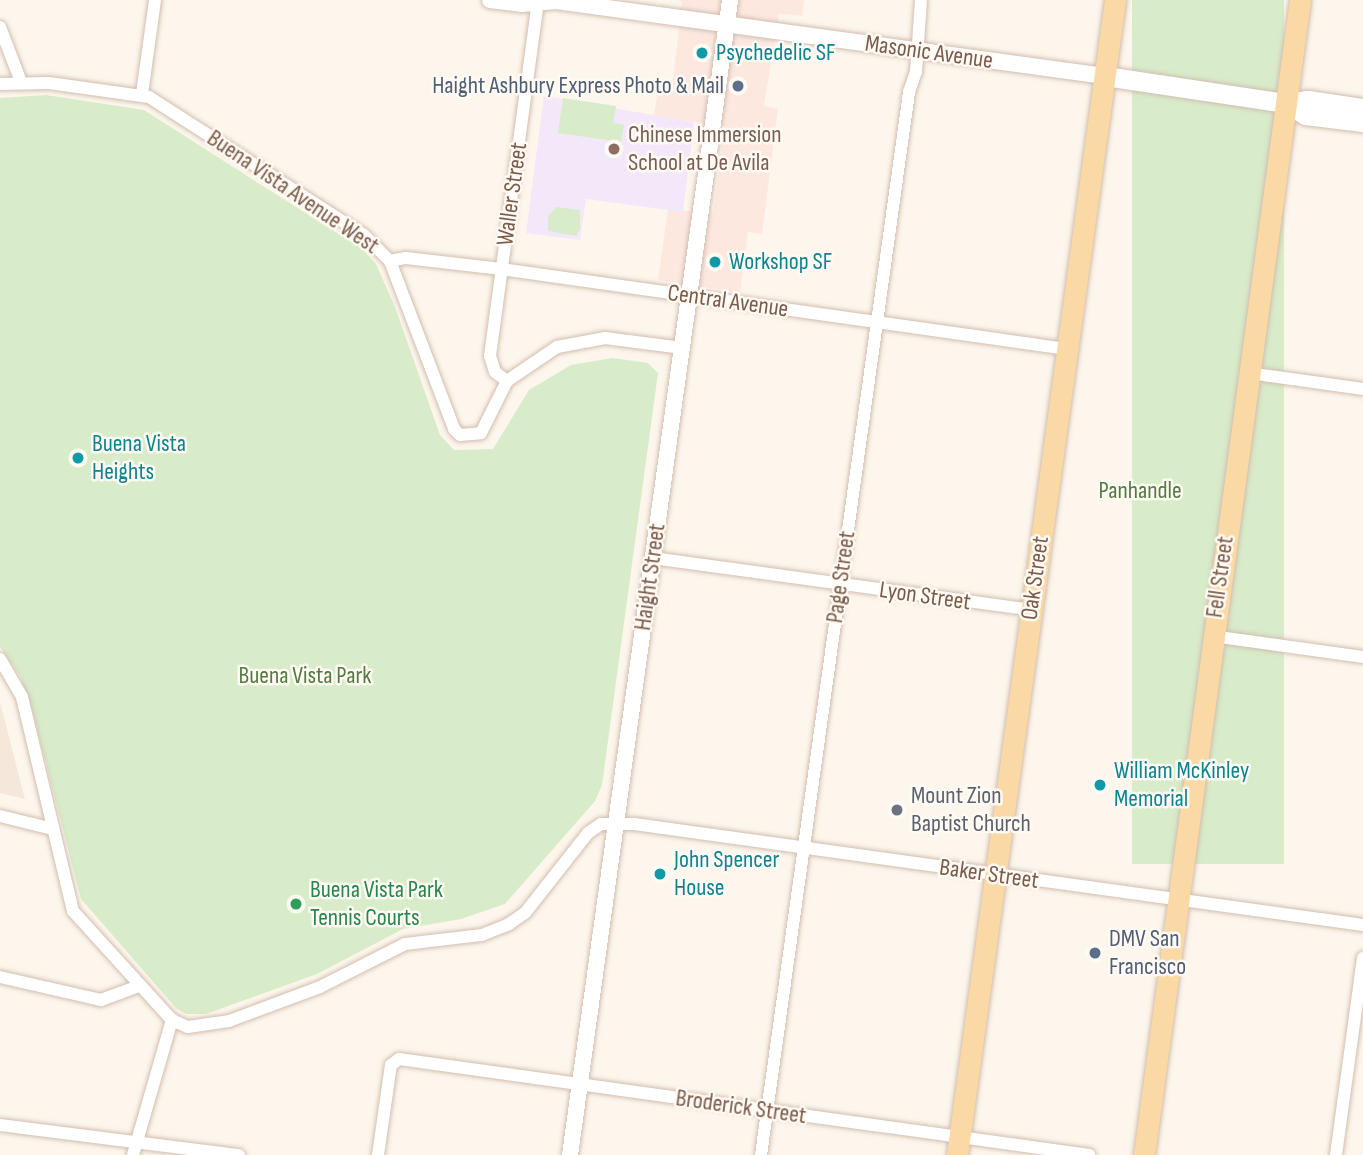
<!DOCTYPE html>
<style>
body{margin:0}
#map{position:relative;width:1363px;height:1155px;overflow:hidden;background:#fdf6ec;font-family:"Sofia Sans Condensed",sans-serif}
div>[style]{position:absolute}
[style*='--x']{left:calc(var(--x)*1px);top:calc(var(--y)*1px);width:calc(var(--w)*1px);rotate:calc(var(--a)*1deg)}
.residential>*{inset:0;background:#f5e8da}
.commercial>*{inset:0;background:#fde8e0}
.education>*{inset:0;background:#f3e8fa}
.green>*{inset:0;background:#d8ecc9;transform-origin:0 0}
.roads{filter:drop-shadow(0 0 2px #d1beb0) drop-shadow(0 0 2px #d1beb0)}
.minor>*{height:12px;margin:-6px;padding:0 6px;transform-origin:6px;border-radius:6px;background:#fff}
.tertiary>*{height:16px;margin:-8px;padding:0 8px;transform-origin:8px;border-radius:8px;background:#fff}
.secondary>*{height:19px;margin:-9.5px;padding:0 9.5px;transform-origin:9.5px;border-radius:9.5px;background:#fff}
.primary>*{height:21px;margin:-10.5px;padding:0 10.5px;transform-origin:10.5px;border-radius:10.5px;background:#fbd9a5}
.dots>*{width:19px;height:19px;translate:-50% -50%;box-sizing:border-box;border:4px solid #fffaf3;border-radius:50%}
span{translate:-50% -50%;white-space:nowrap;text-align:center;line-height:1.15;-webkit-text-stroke:5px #fffaf3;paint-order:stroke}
.street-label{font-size:24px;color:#7a5c4d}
.culture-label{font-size:24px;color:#0d838f}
.left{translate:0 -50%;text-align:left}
.service-label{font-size:24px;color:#4e5e75}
.right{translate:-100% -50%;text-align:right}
.education-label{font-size:24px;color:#785e54}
.park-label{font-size:24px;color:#537a41}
.worship-label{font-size:24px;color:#5b616d}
.leisure-label{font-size:24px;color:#27864d}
</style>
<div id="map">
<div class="residential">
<i style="clip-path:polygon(0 702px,25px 799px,0 793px)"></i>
</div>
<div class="commercial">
<i style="clip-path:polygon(678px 0,804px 0,802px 16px,779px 14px,764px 106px,778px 109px,762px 234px,748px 232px,740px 292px,658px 280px,668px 209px,713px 214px,725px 126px,654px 116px,658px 89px,672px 90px,682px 2px)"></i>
</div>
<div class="education">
<i style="clip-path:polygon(544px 96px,694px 122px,683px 212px,586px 199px,580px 240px,526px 233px)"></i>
</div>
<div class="green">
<i style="left:1132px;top:0;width:152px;height:864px"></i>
<i style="clip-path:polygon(46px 95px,144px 110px,362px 249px,376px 264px,395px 307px,440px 435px,454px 450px,493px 449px,529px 390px,571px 365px,612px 358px,648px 363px,658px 373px,602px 785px,595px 801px,505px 904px,461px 919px,403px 929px,317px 974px,206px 1014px,186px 1014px,176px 1008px,81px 899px,32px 709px,20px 676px,0 647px,0 98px)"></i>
<i style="clip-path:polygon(563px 98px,616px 106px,613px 123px,624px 125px,621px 142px,558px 133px)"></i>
<i style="clip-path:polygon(556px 207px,580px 210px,580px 229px,576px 236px,548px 231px,548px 216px)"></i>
</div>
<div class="roads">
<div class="minor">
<i style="--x:0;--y:27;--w:59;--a:69.1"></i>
<i style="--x:0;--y:84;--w:49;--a:-1.2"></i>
<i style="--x:49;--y:83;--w:101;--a:8"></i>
<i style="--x:149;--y:97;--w:255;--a:32.7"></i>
<i style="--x:364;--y:235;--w:37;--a:45"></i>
<i style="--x:390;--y:261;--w:180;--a:69.1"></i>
<i style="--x:454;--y:429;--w:8;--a:45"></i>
<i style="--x:460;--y:435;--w:21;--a:-5"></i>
<i style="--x:481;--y:433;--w:58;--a:-63.4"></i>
<i style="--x:507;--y:381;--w:60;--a:-34.2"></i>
<i style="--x:557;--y:347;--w:49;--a:-10.6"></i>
<i style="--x:605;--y:338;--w:78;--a:7.4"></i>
<i style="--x:142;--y:94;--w:95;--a:-82.1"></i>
<i style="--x:390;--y:261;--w:16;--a:-11"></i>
<i style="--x:406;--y:258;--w:96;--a:6.6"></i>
<i style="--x:501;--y:269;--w:572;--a:8.05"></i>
<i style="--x:1248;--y:373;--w:116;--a:7.9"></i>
<i style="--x:507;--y:381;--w:15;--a:-143"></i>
<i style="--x:495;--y:372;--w:17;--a:-107"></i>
<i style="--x:490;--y:356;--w:359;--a:-82.3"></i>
<i style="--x:653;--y:558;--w:382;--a:7.8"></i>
<i style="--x:1212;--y:636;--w:152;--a:7.9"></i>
<i style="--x:0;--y:659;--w:44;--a:59.9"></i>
<i style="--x:22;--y:697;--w:220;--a:76.6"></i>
<i style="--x:73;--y:911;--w:147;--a:47.8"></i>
<i style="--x:172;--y:1020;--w:17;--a:24"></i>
<i style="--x:188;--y:1027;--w:41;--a:-8.3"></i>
<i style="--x:229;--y:1021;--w:97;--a:-20.5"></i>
<i style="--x:320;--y:987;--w:95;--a:-26.8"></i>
<i style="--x:405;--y:944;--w:78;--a:-6.7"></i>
<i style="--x:482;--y:935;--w:29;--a:-22"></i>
<i style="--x:509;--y:924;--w:19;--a:-35"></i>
<i style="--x:525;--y:913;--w:102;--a:-51.8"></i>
<i style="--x:588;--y:833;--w:16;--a:-35"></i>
<i style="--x:601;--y:824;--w:33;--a:0"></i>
<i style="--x:634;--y:824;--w:736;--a:7.89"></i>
<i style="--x:0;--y:816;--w:55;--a:13.8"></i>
<i style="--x:0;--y:977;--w:104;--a:12.8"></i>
<i style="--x:101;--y:1000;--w:40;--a:-20.2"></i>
<i style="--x:0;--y:1125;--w:241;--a:7.2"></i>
<i style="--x:133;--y:1155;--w:141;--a:-73.9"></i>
<i style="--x:378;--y:1155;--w:91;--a:-81.8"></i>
<i style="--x:391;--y:1065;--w:10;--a:-37"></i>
<i style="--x:399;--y:1059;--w:697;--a:7.92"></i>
<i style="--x:761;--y:1155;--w:1073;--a:-82.07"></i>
<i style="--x:909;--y:92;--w:21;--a:-71"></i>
<i style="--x:916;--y:72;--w:72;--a:-86"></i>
<i style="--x:1336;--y:1155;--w:199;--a:-82.2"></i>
</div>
<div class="tertiary">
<i style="--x:490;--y:0;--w:31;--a:7"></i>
<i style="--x:521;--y:4;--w:35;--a:-5"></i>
<i style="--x:556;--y:1;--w:554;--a:7.78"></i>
<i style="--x:570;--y:1155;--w:1166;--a:-82.11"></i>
</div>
<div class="secondary">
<i style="--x:1105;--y:76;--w:183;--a:8.5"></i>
<i style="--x:1286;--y:103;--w:22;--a:-8"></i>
<i style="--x:1308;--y:100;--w:56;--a:8.3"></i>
<i style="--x:1286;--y:103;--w:22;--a:32"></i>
<i style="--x:1305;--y:115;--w:58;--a:6.9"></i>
</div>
<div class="primary">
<i style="--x:957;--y:1155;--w:1166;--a:-82.21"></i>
<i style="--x:1144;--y:1155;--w:1165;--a:-82.31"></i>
</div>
</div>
<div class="dots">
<i style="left:702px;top:53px;background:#0f9aa8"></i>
<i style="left:738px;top:86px;background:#5c6f8a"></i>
<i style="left:614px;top:149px;background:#8d6e63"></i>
<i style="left:715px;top:262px;background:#0f9aa8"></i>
<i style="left:78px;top:458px;background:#0f9aa8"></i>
<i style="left:1100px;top:785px;background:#0f9aa8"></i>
<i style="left:897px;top:810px;background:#6b7280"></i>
<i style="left:660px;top:874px;background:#0f9aa8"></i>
<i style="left:296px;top:904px;background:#2e9e5b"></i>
<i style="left:1095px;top:953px;background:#5c6f8a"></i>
</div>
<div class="street-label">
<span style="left:929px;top:52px;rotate:8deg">Masonic Avenue</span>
<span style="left:293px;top:192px;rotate:34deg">Buena Vista Avenue West</span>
<span style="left:512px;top:194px;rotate:-82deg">Waller Street</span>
<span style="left:728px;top:301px;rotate:8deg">Central Avenue</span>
<span style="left:650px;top:577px;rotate:-82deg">Haight Street</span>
<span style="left:841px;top:577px;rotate:-82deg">Page Street</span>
<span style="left:1220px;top:577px;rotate:-82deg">Fell Street</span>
<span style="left:1035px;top:578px;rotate:-82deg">Oak Street</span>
<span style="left:925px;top:596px;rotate:8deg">Lyon Street</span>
<span style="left:989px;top:874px;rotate:8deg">Baker Street</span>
<span style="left:741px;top:1107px;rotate:8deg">Broderick Street</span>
</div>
<div class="culture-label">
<span class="left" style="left:716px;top:53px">Psychedelic SF</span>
<span class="left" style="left:729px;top:262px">Workshop SF</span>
<span class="left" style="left:92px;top:458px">Buena Vista<br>Heights</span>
<span class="left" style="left:1114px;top:785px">William McKinley<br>Memorial</span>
<span class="left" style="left:674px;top:874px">John Spencer<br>House</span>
</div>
<div class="service-label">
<span class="right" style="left:724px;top:86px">Haight Ashbury Express Photo &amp; Mail</span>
<span class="left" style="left:1109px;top:953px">DMV San<br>Francisco</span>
</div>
<div class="education-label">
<span class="left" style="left:628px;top:149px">Chinese Immersion<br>School at De Avila</span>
</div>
<div class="park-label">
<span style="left:1140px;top:491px">Panhandle</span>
<span style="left:305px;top:676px">Buena Vista Park</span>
</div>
<div class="worship-label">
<span class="left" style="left:911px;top:810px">Mount Zion<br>Baptist Church</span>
</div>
<div class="leisure-label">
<span class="left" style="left:310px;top:904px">Buena Vista Park<br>Tennis Courts</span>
</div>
</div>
